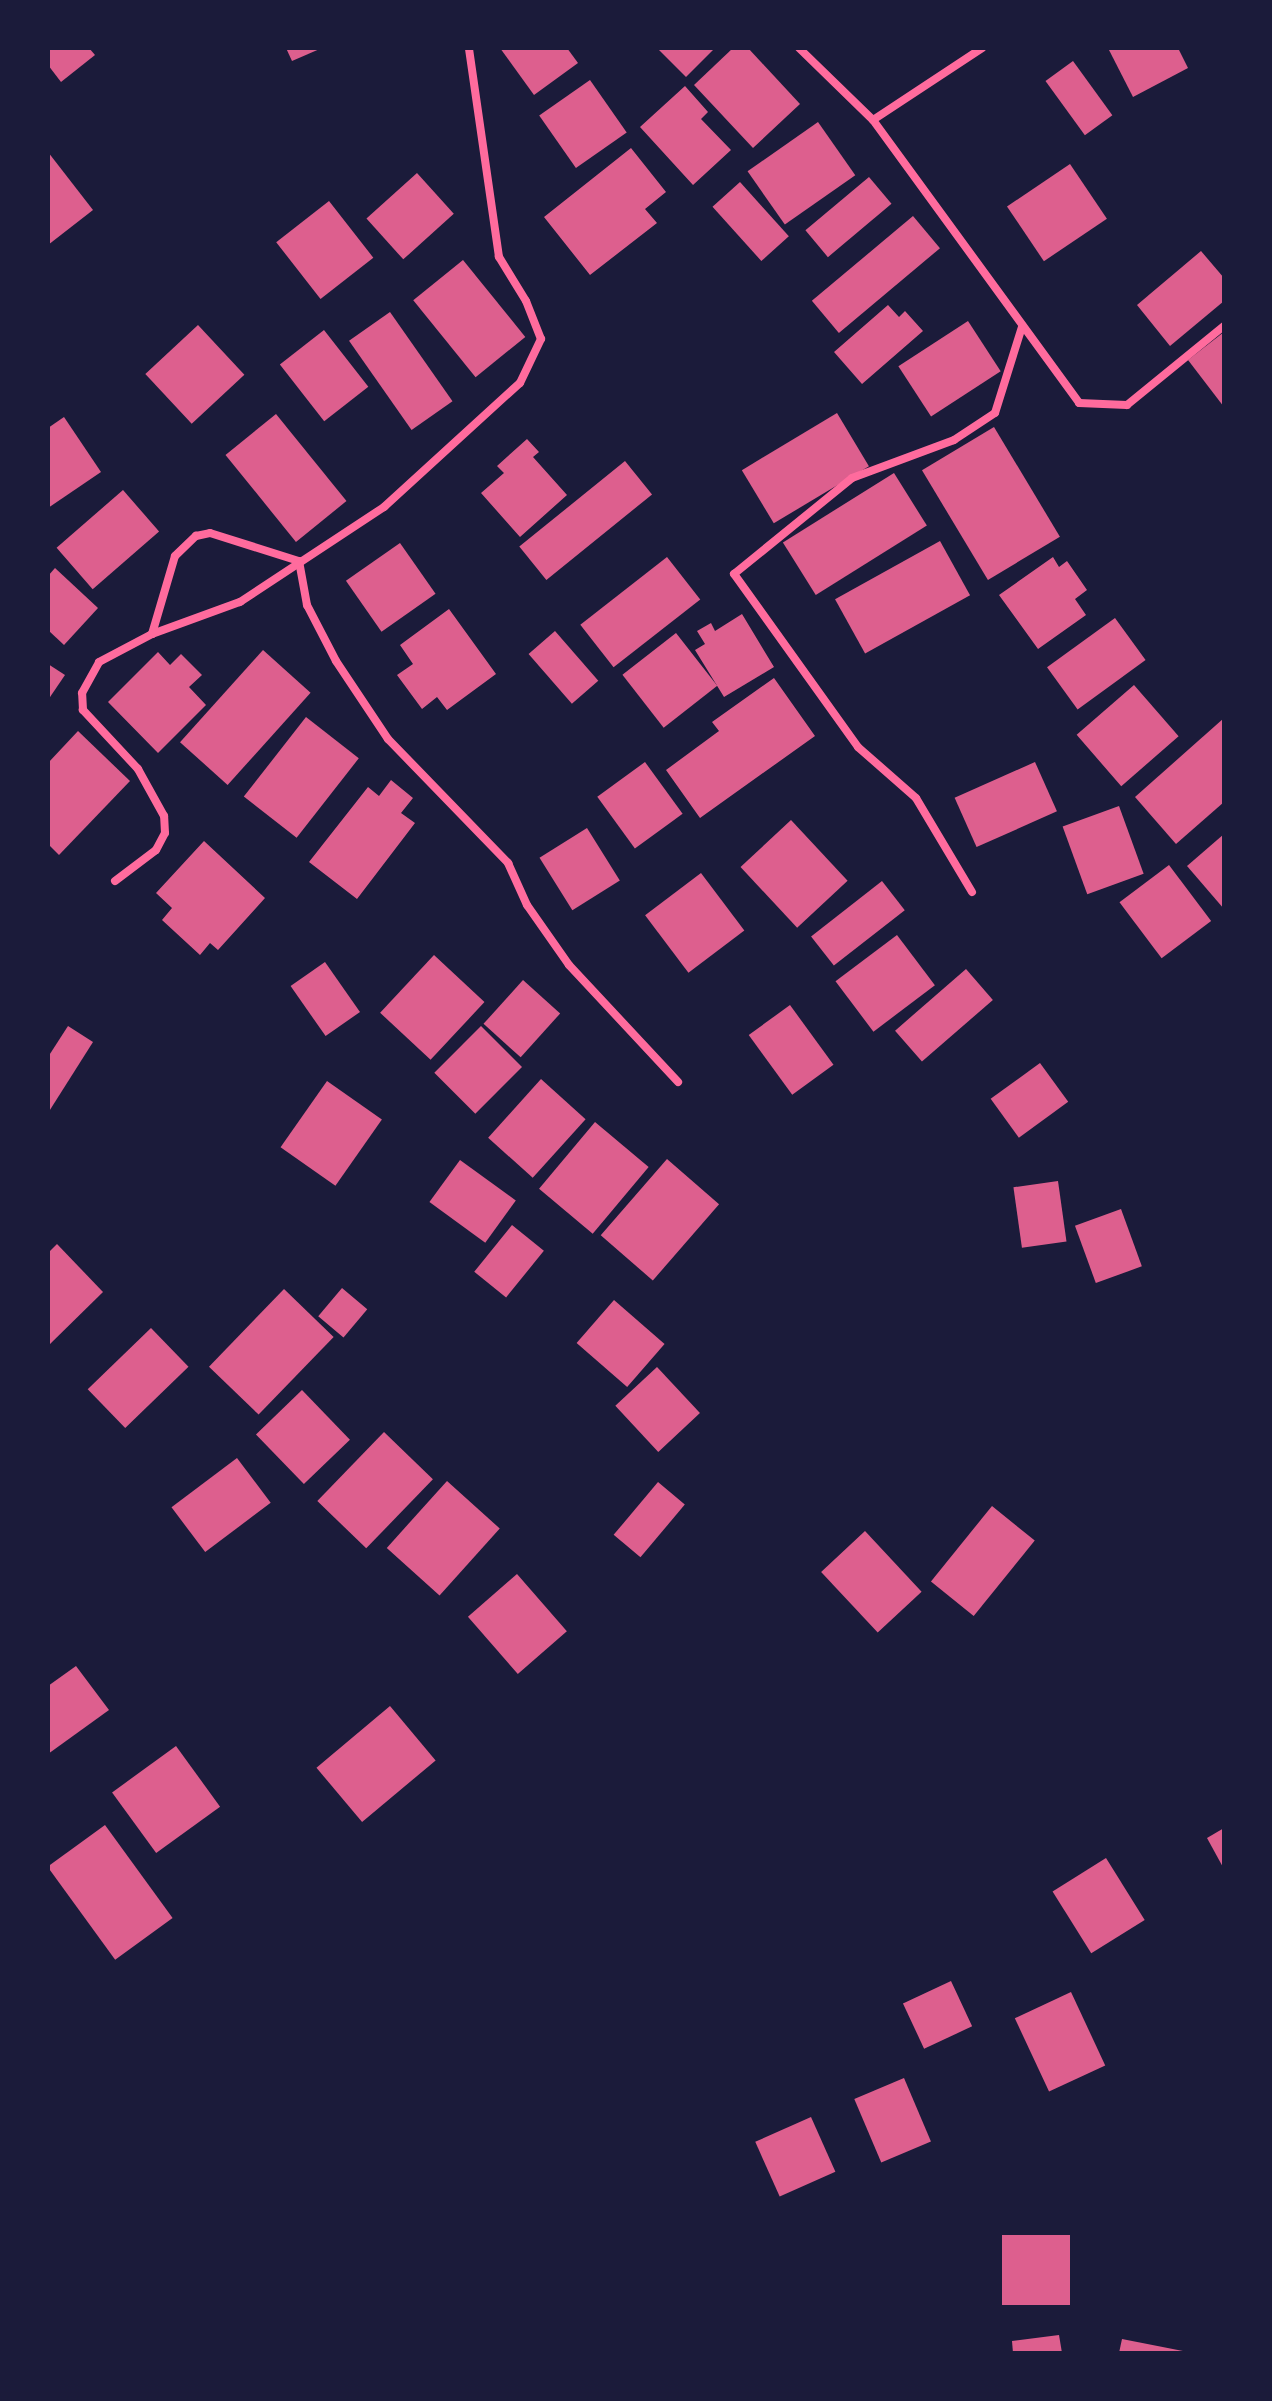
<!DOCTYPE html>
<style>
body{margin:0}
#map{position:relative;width:1272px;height:2401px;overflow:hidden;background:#1b1b3a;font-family:"Asap Condensed",sans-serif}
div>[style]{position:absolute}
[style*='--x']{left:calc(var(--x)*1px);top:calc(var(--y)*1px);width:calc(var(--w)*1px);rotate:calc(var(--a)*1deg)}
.building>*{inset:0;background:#dd5f8e;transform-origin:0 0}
.minor>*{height:8px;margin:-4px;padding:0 4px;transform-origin:4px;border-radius:4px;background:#ff6b9d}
span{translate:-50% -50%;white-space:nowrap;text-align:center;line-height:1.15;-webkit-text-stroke:7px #1b1b3a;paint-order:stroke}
.frame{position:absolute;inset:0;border:50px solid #1b1b3a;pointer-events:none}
</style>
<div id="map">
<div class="building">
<i style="clip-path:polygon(48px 48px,89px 48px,95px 55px,61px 82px,48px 65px)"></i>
<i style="clip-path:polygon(286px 48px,322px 48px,292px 61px)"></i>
<i style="clip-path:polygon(500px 48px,567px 48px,578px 63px,534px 95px)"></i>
<i style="clip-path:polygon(657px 48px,715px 48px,686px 77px)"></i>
<i style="clip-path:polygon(733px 48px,748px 48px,800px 104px,753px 148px,694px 85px)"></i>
<i style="clip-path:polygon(1108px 48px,1178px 48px,1188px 68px,1133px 97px)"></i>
<i style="left:1073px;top:61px;width:67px;height:34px;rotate:54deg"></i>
<i style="left:590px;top:80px;width:64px;height:62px;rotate:55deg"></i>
<i style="clip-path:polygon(685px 86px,708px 112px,701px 119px,731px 150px,693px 185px,640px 127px)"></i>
<i style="left:818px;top:122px;width:65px;height:86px;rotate:55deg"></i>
<i style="clip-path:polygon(631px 148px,666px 192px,645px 209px,657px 223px,590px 275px,544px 217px)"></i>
<i style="clip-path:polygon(48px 152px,93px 210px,48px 245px)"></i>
<i style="left:1070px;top:164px;width:66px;height:76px;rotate:56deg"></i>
<i style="left:417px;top:173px;width:55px;height:68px;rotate:48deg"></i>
<i style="left:869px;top:177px;width:35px;height:83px;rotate:50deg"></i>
<i style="left:740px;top:182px;width:73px;height:37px;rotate:48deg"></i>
<i style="left:329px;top:201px;width:72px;height:67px;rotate:52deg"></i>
<i style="left:913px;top:216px;width:42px;height:132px;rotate:50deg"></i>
<i style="clip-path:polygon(1201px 251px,1224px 278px,1224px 301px,1170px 346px,1137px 305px)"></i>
<i style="left:463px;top:260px;width:99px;height:64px;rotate:51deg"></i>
<i style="clip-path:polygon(888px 305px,899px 317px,905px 311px,923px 331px,862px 384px,834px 352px)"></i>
<i style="left:390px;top:312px;width:109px;height:50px;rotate:55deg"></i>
<i style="left:968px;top:321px;width:60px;height:83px;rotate:57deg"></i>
<i style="left:198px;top:325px;width:68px;height:72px;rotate:47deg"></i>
<i style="left:324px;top:330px;width:72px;height:56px;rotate:52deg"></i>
<i style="clip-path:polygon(1224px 332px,1224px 407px,1188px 360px)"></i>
<i style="left:837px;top:413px;width:62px;height:111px;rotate:59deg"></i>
<i style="left:276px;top:414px;width:112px;height:65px;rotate:51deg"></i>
<i style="clip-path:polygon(64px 417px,101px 472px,48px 508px,48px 428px)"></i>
<i style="left:994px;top:427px;width:128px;height:84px;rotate:59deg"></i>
<i style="clip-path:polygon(527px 439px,539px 452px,533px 457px,567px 495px,520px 537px,481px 493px,504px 473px,497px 466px)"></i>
<i style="left:625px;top:461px;width:43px;height:136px;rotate:51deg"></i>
<i style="left:894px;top:473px;width:62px;height:131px;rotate:58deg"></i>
<i style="left:123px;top:490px;width:55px;height:88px;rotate:49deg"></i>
<i style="left:940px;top:541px;width:62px;height:120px;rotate:61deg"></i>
<i style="left:400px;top:543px;width:62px;height:66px;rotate:55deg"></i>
<i style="left:667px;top:557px;width:54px;height:110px;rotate:52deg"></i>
<i style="clip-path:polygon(1053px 557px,1059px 567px,1067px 561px,1087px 590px,1075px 599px,1086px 615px,1038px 649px,999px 595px)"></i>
<i style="clip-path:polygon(55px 568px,98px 608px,64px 645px,48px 630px,48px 576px)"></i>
<i style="clip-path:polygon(449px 609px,496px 674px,447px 710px,437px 697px,422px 709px,397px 675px,413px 664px,400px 645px)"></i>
<i style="clip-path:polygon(742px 614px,774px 667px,724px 697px,695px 650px,705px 644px,697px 631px,711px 623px,715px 631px)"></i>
<i style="left:1115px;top:618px;width:52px;height:84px;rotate:54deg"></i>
<i style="left:555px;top:631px;width:66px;height:35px;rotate:49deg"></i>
<i style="left:676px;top:633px;width:67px;height:68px;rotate:52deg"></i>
<i style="left:263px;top:650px;width:64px;height:124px;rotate:42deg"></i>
<i style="clip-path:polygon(158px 652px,170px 665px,181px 654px,202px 675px,189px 687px,206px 705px,158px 753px,108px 702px)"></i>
<i style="clip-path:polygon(48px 664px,65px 675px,48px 700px)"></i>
<i style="clip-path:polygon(774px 678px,815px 736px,700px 818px,666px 770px,719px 731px,712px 722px)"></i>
<i style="left:1134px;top:685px;width:68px;height:76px;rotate:49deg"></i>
<i style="left:306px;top:717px;width:67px;height:101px;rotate:38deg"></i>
<i style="clip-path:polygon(1224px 718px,1224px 802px,1176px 844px,1135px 797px)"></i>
<i style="clip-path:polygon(78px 731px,130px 781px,59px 855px,48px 844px,48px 763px)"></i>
<i style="left:645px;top:762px;width:64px;height:59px;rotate:54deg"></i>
<i style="left:1035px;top:762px;width:54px;height:88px;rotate:66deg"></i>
<i style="clip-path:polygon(391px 780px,413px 798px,401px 813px,415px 823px,357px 899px,309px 862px,368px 787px,379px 796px)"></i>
<i style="left:1119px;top:806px;width:72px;height:60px;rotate:70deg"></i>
<i style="left:791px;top:820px;width:83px;height:69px;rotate:47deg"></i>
<i style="left:587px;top:828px;width:62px;height:56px;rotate:58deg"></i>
<i style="clip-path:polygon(1224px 834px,1224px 909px,1187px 866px)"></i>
<i style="clip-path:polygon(204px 841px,265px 898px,218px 950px,210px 943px,200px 955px,162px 920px,172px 908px,156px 893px)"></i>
<i style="left:1169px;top:865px;width:70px;height:62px;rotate:53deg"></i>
<i style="left:701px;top:873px;width:72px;height:70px;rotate:53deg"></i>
<i style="left:882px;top:881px;width:37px;height:90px;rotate:52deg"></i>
<i style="left:897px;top:935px;width:63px;height:77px;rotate:53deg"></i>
<i style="left:434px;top:955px;width:69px;height:79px;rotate:43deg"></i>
<i style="left:325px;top:962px;width:61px;height:42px;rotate:55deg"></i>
<i style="left:966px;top:969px;width:41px;height:94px;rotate:49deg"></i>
<i style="left:523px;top:980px;width:50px;height:59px;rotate:42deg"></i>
<i style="left:790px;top:1005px;width:74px;height:51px;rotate:54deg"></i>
<i style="clip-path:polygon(68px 1026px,93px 1042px,48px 1113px,48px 1057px)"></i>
<i style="left:481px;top:1026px;width:58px;height:66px;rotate:45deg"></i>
<i style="left:1040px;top:1063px;width:48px;height:61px;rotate:54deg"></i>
<i style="left:541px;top:1079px;width:60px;height:79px;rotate:42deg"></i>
<i style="left:327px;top:1081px;width:67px;height:81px;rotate:35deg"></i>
<i style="left:595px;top:1122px;width:70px;height:87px;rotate:40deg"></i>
<i style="left:667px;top:1159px;width:69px;height:101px;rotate:41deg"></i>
<i style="left:460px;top:1160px;width:69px;height:52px;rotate:36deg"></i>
<i style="left:1058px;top:1181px;width:61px;height:45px;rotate:82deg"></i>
<i style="left:1121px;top:1209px;width:61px;height:49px;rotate:70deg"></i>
<i style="left:512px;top:1225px;width:41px;height:60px;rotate:39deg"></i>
<i style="clip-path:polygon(57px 1244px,103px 1292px,48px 1346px,48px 1253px)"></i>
<i style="left:342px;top:1288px;width:33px;height:37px;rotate:40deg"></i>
<i style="left:284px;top:1289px;width:69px;height:108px;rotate:44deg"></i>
<i style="left:614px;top:1300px;width:67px;height:57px;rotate:41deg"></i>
<i style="left:151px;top:1328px;width:54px;height:88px;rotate:46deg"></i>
<i style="left:657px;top:1367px;width:63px;height:57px;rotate:47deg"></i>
<i style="left:302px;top:1390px;width:69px;height:64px;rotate:46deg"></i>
<i style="left:384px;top:1432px;width:68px;height:96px;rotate:44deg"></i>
<i style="left:237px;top:1458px;width:56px;height:82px;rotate:53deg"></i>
<i style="left:447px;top:1481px;width:71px;height:90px;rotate:42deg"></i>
<i style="left:658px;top:1482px;width:35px;height:69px;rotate:40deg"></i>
<i style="left:992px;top:1506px;width:55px;height:97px;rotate:39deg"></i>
<i style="left:865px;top:1531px;width:83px;height:60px;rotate:47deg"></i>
<i style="left:517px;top:1574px;width:76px;height:65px;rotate:49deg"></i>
<i style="clip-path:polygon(76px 1666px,109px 1710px,48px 1754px,48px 1686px)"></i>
<i style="left:390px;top:1706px;width:71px;height:96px;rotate:50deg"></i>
<i style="left:176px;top:1746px;width:75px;height:79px;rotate:54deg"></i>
<i style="left:105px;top:1825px;width:115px;height:71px;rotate:54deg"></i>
<i style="clip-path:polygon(1224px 1828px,1224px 1869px,1207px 1838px)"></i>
<i style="left:1106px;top:1858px;width:73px;height:63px;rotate:58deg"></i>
<i style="left:951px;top:1981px;width:50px;height:53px;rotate:65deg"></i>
<i style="left:1071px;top:1992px;width:81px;height:62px;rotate:65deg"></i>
<i style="left:904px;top:2078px;width:69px;height:54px;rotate:67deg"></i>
<i style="left:811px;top:2117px;width:60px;height:61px;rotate:66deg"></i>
<i style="left:1002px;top:2235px;width:68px;height:70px"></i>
<i style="clip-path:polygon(1059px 2335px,1062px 2353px,1013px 2353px,1012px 2341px)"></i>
<i style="clip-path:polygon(1122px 2339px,1188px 2352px,1188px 2353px,1119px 2353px)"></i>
</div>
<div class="minor">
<i style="--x:799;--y:48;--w:103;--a:44.2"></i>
<i style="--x:873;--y:120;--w:350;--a:53.9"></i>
<i style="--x:1079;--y:403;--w:48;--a:2.4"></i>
<i style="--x:1127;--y:405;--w:125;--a:-39.2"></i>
<i style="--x:873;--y:120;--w:131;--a:-33.4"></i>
<i style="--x:299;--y:561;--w:45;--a:79.7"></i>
<i style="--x:307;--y:605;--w:63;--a:62.6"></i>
<i style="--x:336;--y:661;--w:94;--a:56.3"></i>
<i style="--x:388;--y:739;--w:173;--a:45.9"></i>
<i style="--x:508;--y:863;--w:46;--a:65.7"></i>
<i style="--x:527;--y:905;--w:73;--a:55"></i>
<i style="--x:569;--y:965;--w:160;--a:47"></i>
<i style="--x:152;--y:634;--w:81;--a:-73.6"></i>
<i style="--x:175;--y:556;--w:29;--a:-44"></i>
<i style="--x:196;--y:536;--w:14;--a:-12"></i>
<i style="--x:210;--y:533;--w:93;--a:17.5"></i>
<i style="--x:115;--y:881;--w:51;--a:-37.1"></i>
<i style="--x:156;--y:850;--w:19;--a:-62"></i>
<i style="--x:165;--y:833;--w:17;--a:-93"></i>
<i style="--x:164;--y:816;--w:54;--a:-119"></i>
<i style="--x:138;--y:769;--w:81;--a:-133"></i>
<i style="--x:83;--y:710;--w:17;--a:-93"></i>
<i style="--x:82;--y:693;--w:35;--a:-61"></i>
<i style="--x:99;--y:662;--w:60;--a:-27.8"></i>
<i style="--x:152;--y:634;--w:94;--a:-20"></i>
<i style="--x:240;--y:602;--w:173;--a:-33.4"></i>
<i style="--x:384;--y:507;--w:184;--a:-42.4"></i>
<i style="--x:520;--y:383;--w:49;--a:-64.5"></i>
<i style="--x:541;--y:339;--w:41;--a:-111.5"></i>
<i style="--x:526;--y:301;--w:52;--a:-121.5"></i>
<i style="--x:499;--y:257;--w:211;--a:-98.2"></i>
<i style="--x:972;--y:892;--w:109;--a:-120.8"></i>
<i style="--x:916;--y:798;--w:77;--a:-138.7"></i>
<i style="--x:858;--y:747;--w:213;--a:-125.6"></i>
<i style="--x:734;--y:574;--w:152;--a:-39.1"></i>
<i style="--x:852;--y:478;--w:109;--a:-20.4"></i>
<i style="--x:954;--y:440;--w:49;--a:-33.4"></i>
<i style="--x:995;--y:413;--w:90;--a:-72.6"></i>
</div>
<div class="frame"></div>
</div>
